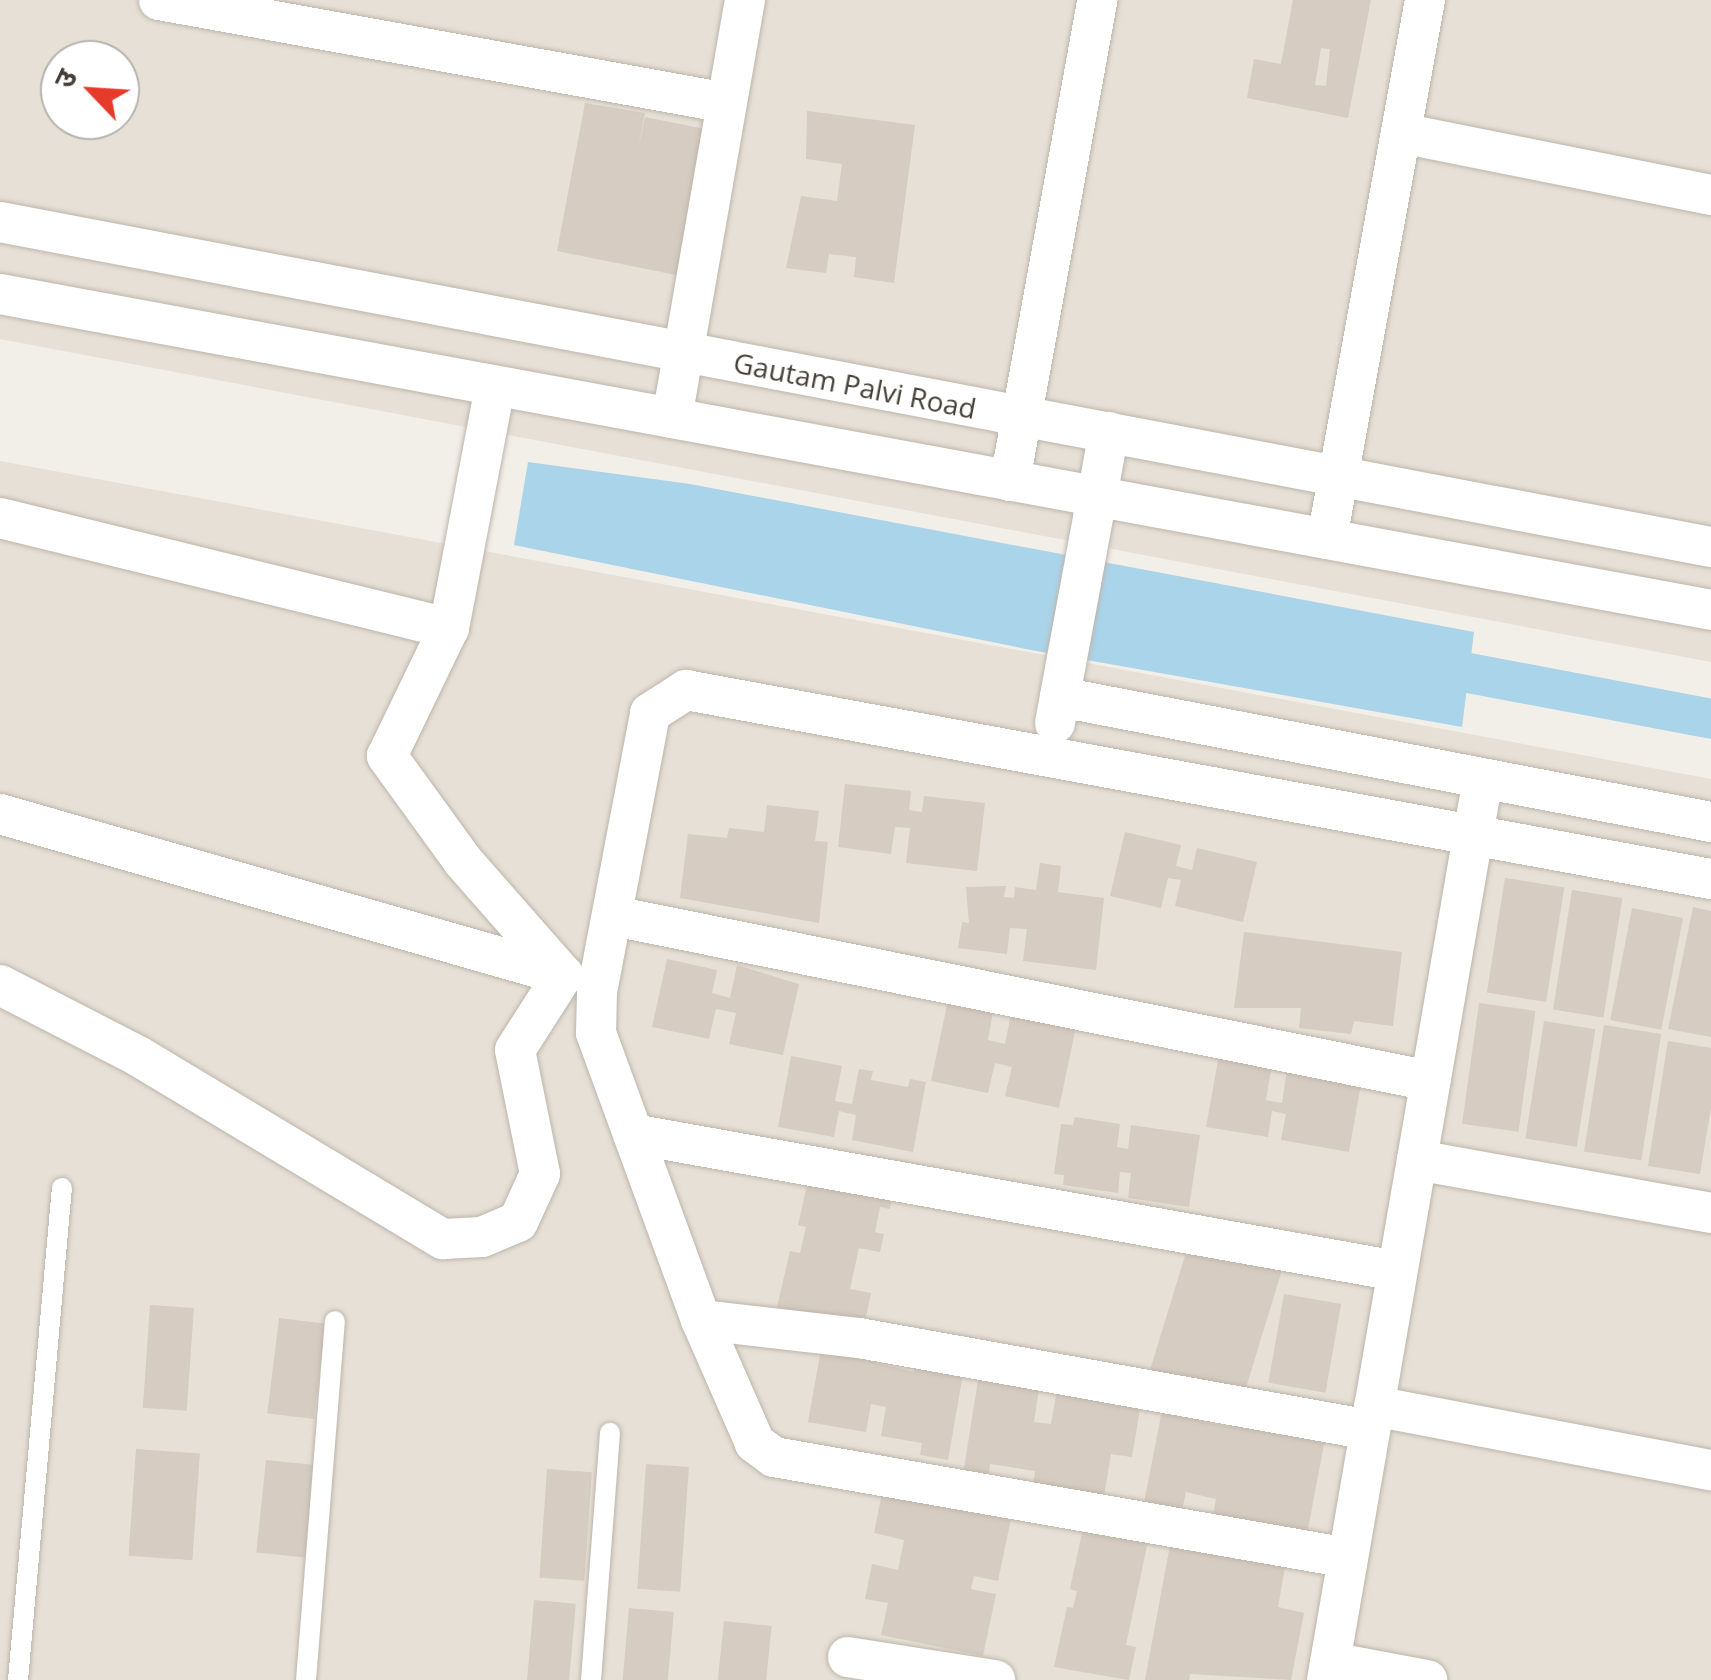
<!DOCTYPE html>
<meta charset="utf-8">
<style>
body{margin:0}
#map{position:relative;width:1711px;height:1680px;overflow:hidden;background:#f2eee8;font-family:"Open Sans","Noto Sans Devanagari",sans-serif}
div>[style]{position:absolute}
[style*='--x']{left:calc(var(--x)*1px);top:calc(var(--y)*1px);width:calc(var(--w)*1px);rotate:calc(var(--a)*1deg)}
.residential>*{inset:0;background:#e6e0d6}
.water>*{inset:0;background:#aad4ea}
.canal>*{height:40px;margin:-20px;padding:0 20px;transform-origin:20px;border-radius:20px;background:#aad4ea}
.building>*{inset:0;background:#d6ccc1;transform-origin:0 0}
.roads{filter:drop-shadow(0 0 2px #bdb5ab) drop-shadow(0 0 2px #bdb5ab)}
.lane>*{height:20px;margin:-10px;padding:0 10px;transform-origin:10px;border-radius:10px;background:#fff}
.street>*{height:40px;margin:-20px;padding:0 20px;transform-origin:20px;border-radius:20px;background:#fff}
span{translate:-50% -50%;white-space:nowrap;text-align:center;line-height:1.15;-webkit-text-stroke:9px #fff;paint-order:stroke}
.street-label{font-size:28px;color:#453f37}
.north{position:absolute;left:40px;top:40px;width:100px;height:100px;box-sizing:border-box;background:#fff;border:2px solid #b5b2af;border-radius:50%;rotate:295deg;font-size:28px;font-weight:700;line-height:40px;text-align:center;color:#453f37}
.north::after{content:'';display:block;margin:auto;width:35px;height:45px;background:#e63a2b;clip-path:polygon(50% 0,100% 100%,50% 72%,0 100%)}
</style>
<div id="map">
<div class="residential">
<i style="clip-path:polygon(evenodd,0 0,1711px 0,1711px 662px,0 339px,0 0,60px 60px,120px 60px,120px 120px,60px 120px,60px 60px)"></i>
<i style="clip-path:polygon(0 461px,1711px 779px,1711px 1680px,0 1680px)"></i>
</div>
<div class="water">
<i style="clip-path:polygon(528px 462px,690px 484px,1474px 632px,1462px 727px,1031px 650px,514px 545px)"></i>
</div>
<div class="canal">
<i style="--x:1416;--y:663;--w:300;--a:10.7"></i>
</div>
<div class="building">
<i style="clip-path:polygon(evenodd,1293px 0,1371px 0,1348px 118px,1247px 98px,1254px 59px,1281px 64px,1293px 0,1321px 48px,1330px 49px,1326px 86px,1315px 85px,1321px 48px)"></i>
<i style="clip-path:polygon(585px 103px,645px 113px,638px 150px,645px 117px,720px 132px,691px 278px,557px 251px)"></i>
<i style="clip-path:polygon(807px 111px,915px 125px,894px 283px,854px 277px,856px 257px,829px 254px,826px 273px,786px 268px,801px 196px,837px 201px,842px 164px,806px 159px)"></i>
<i style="clip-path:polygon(845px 784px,911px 791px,909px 810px,922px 812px,924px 796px,985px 803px,977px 871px,906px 863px,910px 828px,895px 827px,891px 854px,838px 847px)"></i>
<i style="clip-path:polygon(767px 805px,819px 811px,815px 841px,828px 842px,819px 923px,680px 898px,688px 834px,727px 838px,729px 828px,764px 832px)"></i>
<i style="clip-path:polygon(1125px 832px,1181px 845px,1176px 866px,1192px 870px,1197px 848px,1257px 862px,1243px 922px,1175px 906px,1181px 880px,1168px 878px,1161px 908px,1110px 896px)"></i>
<i style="clip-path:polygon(1040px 863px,1061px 866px,1058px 892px,1104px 898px,1096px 970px,1023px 961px,1027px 929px,1010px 928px,1007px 954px,958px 948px,962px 922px,969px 923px,966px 887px,1006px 886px,1004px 897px,1014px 898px,1015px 887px,1036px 890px)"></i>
<i style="left:1505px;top:878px;width:60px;height:116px;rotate:9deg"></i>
<i style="left:1572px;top:890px;width:51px;height:121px;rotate:9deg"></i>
<i style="clip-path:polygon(1693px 907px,1711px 911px,1711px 1037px,1668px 1029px)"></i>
<i style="left:1632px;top:908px;width:52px;height:114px;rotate:11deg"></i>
<i style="clip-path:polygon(1244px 932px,1402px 952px,1393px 1026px,1354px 1021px,1351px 1034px,1299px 1028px,1301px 1008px,1234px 1008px)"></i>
<i style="clip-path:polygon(667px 959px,717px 970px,712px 993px,730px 998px,737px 965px,799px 984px,783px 1055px,729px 1044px,736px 1013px,716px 1009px,709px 1039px,652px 1027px)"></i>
<i style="clip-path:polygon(949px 996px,994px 1006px,988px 1040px,1005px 1044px,1012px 1009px,1077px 1022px,1059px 1108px,1005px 1096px,1012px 1067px,995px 1063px,988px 1093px,931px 1081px)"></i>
<i style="left:1479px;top:1003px;width:57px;height:122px;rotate:8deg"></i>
<i style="left:1544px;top:1021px;width:52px;height:119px;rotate:9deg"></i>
<i style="left:1604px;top:1025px;width:58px;height:128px;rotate:9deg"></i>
<i style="clip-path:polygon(1668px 1041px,1711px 1048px,1711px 1108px,1700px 1174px,1648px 1166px)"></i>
<i style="clip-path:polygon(1219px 1055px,1272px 1064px,1266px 1100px,1282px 1103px,1287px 1070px,1361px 1084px,1349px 1152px,1281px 1140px,1286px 1114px,1272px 1111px,1268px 1137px,1206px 1127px)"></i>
<i style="clip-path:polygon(791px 1056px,842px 1066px,835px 1101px,852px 1104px,859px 1069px,873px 1071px,871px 1080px,908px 1087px,910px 1079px,926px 1082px,913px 1152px,852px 1140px,856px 1115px,839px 1111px,834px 1137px,778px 1127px)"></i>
<i style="clip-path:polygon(1075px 1117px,1120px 1124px,1117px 1147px,1128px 1149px,1131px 1125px,1200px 1135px,1189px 1207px,1128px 1198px,1131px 1173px,1120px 1172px,1118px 1193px,1063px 1185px,1064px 1175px,1054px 1174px,1061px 1124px,1073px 1125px)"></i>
<i style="clip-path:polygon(810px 1172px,894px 1190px,890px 1209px,880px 1207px,875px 1232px,884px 1234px,880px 1252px,859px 1248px,850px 1289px,871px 1293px,864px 1326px,777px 1307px,790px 1251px,800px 1253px,806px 1227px,798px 1225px)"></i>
<i style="left:1191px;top:1236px;width:97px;height:150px;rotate:17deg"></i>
<i style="left:1284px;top:1294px;width:58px;height:90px;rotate:10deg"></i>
<i style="left:150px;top:1305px;width:44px;height:103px;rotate:4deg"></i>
<i style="left:279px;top:1318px;width:47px;height:96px;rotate:7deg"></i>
<i style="clip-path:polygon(821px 1349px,914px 1372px,915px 1365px,963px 1374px,948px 1460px,920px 1455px,922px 1443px,881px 1436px,886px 1407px,871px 1404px,866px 1432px,808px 1422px)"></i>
<i style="clip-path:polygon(979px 1374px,1040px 1382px,1034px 1422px,1051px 1424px,1058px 1384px,1142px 1397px,1132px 1457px,1111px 1454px,1102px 1509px,1031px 1498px,1035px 1471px,990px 1464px,986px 1491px,961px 1487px)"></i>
<i style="clip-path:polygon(1163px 1405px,1205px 1413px,1204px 1422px,1231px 1427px,1234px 1411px,1327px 1429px,1306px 1539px,1212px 1521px,1216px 1499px,1186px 1492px,1181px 1515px,1143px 1508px)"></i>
<i style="left:136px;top:1449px;width:64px;height:107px;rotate:4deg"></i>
<i style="left:266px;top:1460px;width:49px;height:93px;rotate:6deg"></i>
<i style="left:646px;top:1464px;width:43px;height:125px;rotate:4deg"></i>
<i style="left:547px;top:1469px;width:45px;height:109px;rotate:4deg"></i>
<i style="clip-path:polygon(884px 1483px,1013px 1509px,998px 1581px,974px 1576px,971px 1589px,996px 1594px,983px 1656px,881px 1635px,888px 1603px,865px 1599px,872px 1564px,898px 1570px,904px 1540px,874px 1533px)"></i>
<i style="clip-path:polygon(1083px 1528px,1148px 1541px,1126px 1645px,1136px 1647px,1129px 1680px,1054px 1667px,1067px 1607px,1073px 1608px,1077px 1591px,1070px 1589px)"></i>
<i style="clip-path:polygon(1170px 1545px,1285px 1567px,1278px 1607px,1304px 1613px,1291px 1680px,1190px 1674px,1189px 1680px,1145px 1680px)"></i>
<i style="left:534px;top:1600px;width:42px;height:80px;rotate:5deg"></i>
<i style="left:629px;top:1608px;width:45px;height:72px;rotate:5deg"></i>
<i style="left:724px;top:1621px;width:48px;height:59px;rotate:6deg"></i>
</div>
<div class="roads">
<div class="lane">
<i style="--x:18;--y:1680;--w:494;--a:-84.9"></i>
<i style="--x:306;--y:1680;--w:360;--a:-85.4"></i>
<i style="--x:591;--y:1680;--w:248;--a:-85.6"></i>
</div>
<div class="street">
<i style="--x:159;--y:0;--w:577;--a:10.28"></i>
<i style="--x:1401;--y:133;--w:316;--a:11.3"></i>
<i style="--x:0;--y:222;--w:1742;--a:10.76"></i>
<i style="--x:0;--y:294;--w:1740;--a:10.46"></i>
<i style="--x:672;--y:418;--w:424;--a:-80.1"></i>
<i style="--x:1010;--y:481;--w:489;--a:-79.7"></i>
<i style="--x:0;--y:518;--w:462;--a:13.8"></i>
<i style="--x:1327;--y:539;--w:548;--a:-79.7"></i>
<i style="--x:1060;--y:697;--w:663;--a:10.87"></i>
<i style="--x:1055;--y:723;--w:296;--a:-79.5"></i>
<i style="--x:0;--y:814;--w:586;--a:15.96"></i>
<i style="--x:614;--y:916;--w:833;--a:11.43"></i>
<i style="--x:0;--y:985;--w:155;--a:27.2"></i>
<i style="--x:138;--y:1056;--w:356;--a:31"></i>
<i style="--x:443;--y:1239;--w:39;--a:-3"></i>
<i style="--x:482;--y:1237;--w:39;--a:-23"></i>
<i style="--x:518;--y:1222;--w:53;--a:-65.4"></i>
<i style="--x:540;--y:1174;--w:126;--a:-101.4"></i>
<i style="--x:515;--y:1050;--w:89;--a:-57.4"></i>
<i style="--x:563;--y:975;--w:152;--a:-131.3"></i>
<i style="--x:463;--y:861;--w:130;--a:-125.9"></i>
<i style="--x:387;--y:756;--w:142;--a:-64.2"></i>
<i style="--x:449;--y:628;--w:246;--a:-79.2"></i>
<i style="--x:633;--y:1134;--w:776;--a:10.17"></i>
<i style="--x:1417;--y:1160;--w:299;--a:10.2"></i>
<i style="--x:701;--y:1320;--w:159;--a:6.5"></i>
<i style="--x:859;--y:1338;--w:519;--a:10.21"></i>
<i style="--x:1374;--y:1406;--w:343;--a:10.8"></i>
<i style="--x:1348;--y:1558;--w:583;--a:-170.02"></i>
<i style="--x:774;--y:1457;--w:24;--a:-144"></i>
<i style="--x:755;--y:1443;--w:134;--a:-113.7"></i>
<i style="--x:701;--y:1320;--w:306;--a:-110.1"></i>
<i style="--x:596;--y:1033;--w:41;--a:-88.6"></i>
<i style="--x:597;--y:992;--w:284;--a:-79.2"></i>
<i style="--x:650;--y:713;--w:43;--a:-32.6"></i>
<i style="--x:686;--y:690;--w:1042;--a:10.45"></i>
<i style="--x:848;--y:1657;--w:149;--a:8.9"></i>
<i style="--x:1330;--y:1662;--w:99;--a:10.5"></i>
<i style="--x:1327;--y:1680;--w:915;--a:-80.19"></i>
</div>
</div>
<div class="street-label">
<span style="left:855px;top:385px;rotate:11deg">Gautam Palvi Road</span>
</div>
<div class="north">उ</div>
</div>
